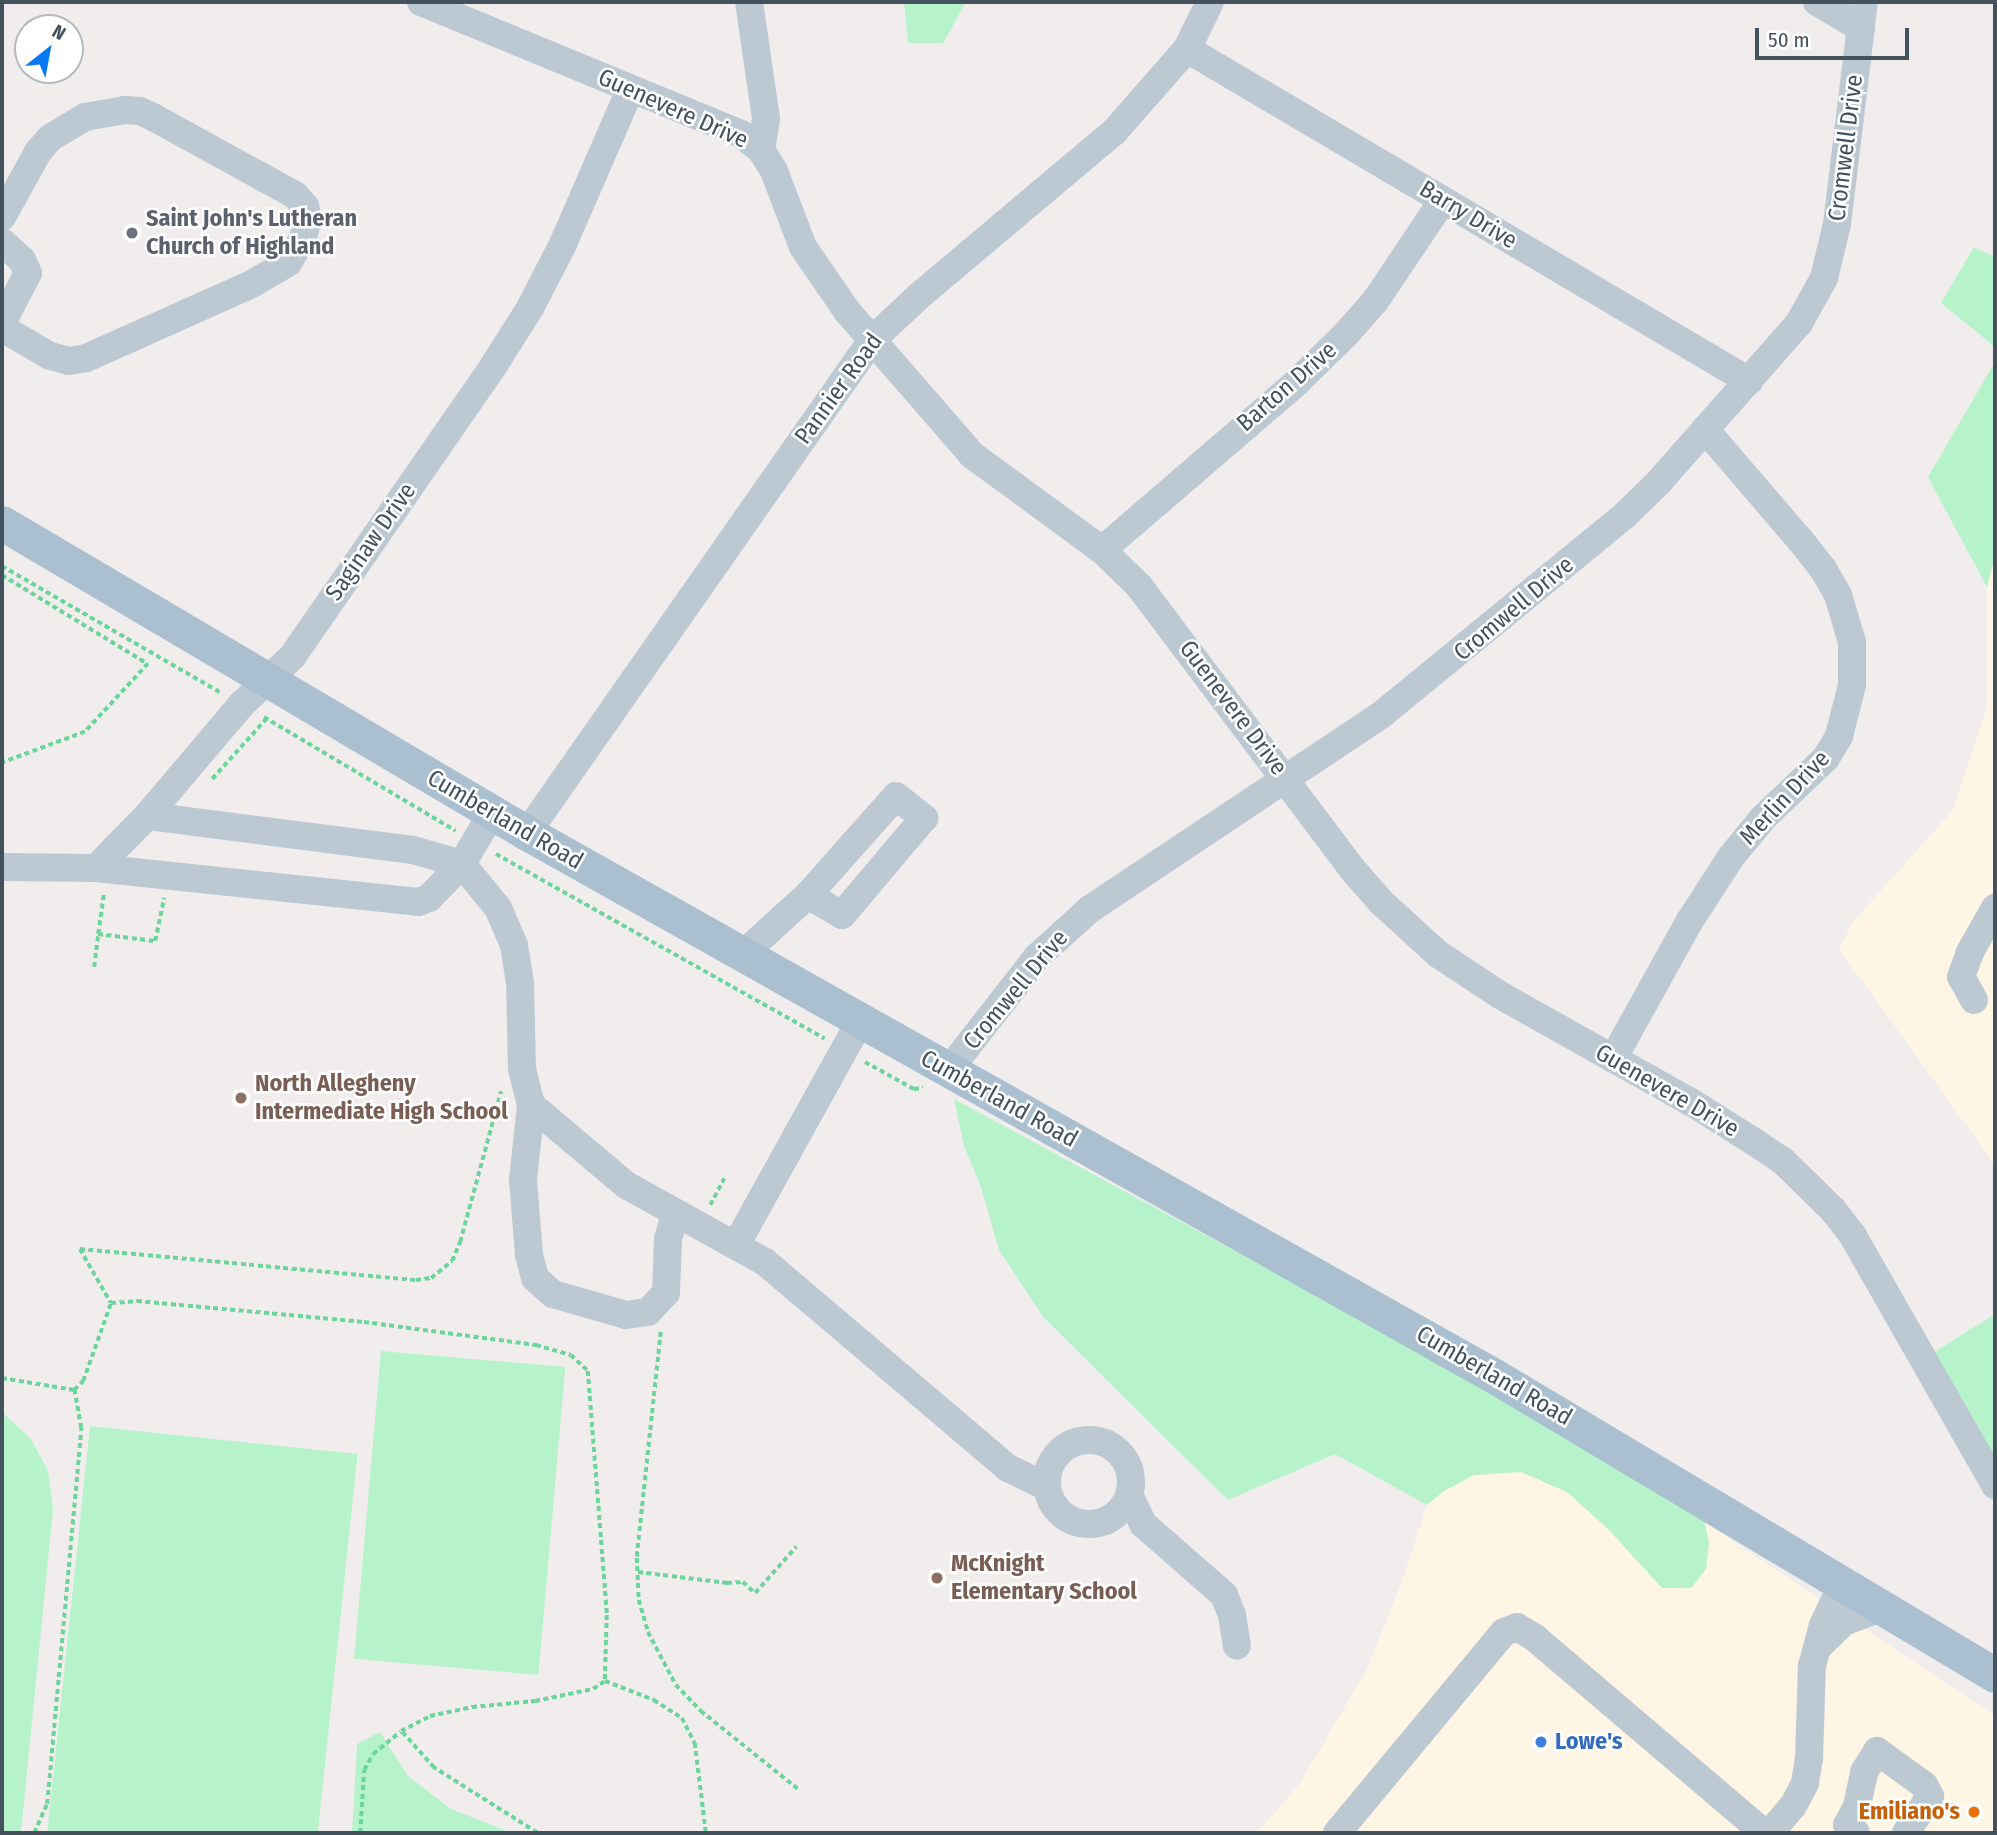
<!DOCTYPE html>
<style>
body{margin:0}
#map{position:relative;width:1997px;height:1835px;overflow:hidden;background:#f1eded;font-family:"Fira Sans Condensed",sans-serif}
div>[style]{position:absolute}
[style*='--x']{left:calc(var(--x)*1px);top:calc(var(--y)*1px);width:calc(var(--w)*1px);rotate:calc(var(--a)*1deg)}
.commercial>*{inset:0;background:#fef5e4}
.green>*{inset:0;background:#b6f3cb;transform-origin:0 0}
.path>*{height:3.5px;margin-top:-1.75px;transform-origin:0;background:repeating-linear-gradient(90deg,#6bd59b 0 5px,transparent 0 8.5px)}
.minor>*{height:28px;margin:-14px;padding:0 14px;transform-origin:14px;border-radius:14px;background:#bcc9d2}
.minor>.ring{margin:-14px;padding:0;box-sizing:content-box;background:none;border:28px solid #bcc9d2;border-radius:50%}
.major>*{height:35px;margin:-17.5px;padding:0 17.5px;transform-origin:17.5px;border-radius:17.5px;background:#aabfd0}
.dots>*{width:19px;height:19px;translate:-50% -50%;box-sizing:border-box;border:4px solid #fff;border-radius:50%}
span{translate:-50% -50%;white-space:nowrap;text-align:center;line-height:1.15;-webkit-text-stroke:5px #fff;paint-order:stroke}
.street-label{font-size:24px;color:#44525d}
.worship-label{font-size:24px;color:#5b616d;font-weight:700}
.left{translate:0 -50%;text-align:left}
.education-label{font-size:24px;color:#785e54;font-weight:700}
.shop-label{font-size:24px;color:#366cbe;font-weight:700}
.food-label{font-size:24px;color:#c56008;font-weight:700}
.right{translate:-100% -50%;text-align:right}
.frame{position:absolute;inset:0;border:4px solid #44525d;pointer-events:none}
.north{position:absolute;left:14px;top:14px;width:70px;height:70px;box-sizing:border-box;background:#fff;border:2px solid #b4babe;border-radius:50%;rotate:31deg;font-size:19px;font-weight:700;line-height:28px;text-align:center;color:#44525d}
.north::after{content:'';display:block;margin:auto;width:24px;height:32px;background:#0679f2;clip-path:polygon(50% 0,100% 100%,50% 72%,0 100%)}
.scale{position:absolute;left:1755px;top:28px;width:154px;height:32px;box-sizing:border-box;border:4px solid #44525d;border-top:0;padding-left:9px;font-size:21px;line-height:24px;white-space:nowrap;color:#44525d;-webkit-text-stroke:5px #fff;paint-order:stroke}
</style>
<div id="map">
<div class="commercial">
<i style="clip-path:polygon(1995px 556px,1995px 1165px,1839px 949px,1853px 922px,1952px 811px,1987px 708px,1987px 587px)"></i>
<i style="clip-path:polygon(1521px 1472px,1567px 1492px,1607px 1528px,1709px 1543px,1704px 1522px,1995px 1716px,1995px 1833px,1257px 1833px,1300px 1783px,1367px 1669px,1401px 1584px,1427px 1505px,1444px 1491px,1474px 1475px)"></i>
</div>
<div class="green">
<i style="clip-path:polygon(904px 2px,966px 2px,943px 43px,908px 43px)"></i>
<i style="clip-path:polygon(1974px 247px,1995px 257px,1995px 347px,1941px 303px)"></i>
<i style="clip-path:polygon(1995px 362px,1995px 556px,1987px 587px,1928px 477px)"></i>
<i style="clip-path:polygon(954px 1099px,1274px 1272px,1699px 1495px,1709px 1543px,1706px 1569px,1691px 1588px,1662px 1588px,1607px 1528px,1567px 1492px,1521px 1472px,1474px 1475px,1444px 1491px,1427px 1505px,1335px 1454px,1228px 1500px,1044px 1318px,999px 1250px,981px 1187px,964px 1146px)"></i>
<i style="clip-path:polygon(1995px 1314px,1995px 1485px,1925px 1358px)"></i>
<i style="left:381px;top:1351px;width:185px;height:309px;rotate:5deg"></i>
<i style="clip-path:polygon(2px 1412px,31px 1439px,48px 1471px,53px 1509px,21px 1833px,2px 1833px)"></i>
<i style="left:90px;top:1426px;width:269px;height:411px;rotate:6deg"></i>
<i style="clip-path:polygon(380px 1732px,408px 1776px,451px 1809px,512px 1833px,352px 1833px,357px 1744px)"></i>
</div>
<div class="path">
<i style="--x:2;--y:566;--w:253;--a:30.1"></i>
<i style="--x:2;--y:575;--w:171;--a:31.4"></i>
<i style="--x:148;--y:664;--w:93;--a:132.8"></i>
<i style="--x:85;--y:732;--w:89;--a:159.5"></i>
<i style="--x:264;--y:717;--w:223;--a:30.7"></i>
<i style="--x:212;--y:779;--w:82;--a:-48"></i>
<i style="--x:496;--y:854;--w:377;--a:29.3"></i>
<i style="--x:98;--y:934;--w:42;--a:-81.9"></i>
<i style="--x:94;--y:967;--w:33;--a:-83"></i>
<i style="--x:98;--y:934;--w:57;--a:7"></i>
<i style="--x:155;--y:941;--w:44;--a:-78.2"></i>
<i style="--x:865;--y:1062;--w:56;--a:28.9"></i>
<i style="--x:914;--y:1089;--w:9;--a:-6"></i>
<i style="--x:710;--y:1205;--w:30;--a:-62"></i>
<i style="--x:80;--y:1249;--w:337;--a:5.3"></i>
<i style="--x:416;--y:1280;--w:15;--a:-8"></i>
<i style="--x:431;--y:1278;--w:27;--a:-39"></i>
<i style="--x:452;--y:1261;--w:21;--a:-67"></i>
<i style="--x:460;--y:1242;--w:156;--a:-74.8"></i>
<i style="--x:80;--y:1249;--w:62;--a:60.1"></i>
<i style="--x:661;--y:1332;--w:227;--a:96.1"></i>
<i style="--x:637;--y:1558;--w:42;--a:87.3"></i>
<i style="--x:639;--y:1600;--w:33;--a:74"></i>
<i style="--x:648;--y:1632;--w:60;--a:62.2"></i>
<i style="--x:676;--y:1685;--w:36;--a:46"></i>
<i style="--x:701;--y:1711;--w:124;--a:38.8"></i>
<i style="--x:2;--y:1378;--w:73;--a:9.5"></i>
<i style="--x:74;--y:1390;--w:13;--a:-45"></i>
<i style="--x:83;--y:1381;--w:83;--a:-70.3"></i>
<i style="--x:111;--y:1303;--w:26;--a:-4"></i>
<i style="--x:137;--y:1301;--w:228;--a:5.3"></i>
<i style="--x:364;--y:1322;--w:174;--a:7.6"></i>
<i style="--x:536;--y:1345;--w:36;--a:16"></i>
<i style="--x:571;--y:1355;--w:23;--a:43"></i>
<i style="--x:588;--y:1371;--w:245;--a:85.5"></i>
<i style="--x:607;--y:1615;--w:66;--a:91.7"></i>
<i style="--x:638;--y:1572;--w:90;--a:7"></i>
<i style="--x:727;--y:1583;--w:16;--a:-4"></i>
<i style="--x:743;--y:1582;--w:16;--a:43"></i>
<i style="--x:755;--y:1593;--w:62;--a:-48.3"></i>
<i style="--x:605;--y:1681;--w:53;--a:21.2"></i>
<i style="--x:654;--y:1700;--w:33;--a:33"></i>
<i style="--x:682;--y:1718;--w:28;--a:63"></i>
<i style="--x:695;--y:1743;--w:91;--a:83"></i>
<i style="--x:34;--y:1833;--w:32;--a:-66"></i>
<i style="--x:47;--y:1804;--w:378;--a:-84.8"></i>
<i style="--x:81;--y:1428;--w:39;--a:-100"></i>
<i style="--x:360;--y:1833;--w:63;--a:-86.4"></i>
<i style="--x:364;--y:1770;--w:18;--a:-61"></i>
<i style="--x:373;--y:1754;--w:35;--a:-39"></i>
<i style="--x:537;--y:1833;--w:122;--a:-147.7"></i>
<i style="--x:434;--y:1768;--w:50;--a:-131.7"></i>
<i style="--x:401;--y:1731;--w:33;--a:-27"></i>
<i style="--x:430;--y:1716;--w:43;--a:-12.1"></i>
<i style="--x:472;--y:1707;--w:63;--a:-5.4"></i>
<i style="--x:535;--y:1701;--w:59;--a:-11.7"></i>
<i style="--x:593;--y:1689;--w:14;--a:-34"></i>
</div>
<div class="minor">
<i style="--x:421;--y:2;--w:346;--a:22.4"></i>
<i style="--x:741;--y:134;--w:26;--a:39"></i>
<i style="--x:761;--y:150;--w:25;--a:58"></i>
<i style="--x:774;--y:171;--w:81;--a:69.1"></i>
<i style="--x:803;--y:247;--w:78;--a:55.5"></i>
<i style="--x:847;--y:311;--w:191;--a:49"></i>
<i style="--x:972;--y:455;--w:161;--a:36.2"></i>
<i style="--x:1102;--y:550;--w:52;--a:44.2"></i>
<i style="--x:1139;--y:586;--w:357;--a:53"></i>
<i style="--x:1354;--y:871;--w:41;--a:48.9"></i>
<i style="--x:1381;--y:902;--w:77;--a:42.4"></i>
<i style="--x:1438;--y:954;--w:74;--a:33.5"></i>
<i style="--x:1500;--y:995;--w:219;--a:29.3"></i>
<i style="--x:1691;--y:1102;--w:73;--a:32.2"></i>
<i style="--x:1753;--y:1141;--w:36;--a:34"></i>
<i style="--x:1783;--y:1161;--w:70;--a:44.4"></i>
<i style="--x:1833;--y:1210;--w:33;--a:52"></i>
<i style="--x:1853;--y:1236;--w:287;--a:60.3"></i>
<i style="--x:749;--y:2;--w:118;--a:81.7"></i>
<i style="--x:766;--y:119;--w:31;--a:99"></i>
<i style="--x:1817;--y:2;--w:51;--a:30.6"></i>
<i style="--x:1187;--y:49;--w:653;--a:30.57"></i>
<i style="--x:2;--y:217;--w:74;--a:-61"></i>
<i style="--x:38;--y:152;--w:18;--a:-49"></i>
<i style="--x:50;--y:138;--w:41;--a:-31"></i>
<i style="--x:85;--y:117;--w:41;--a:-9.9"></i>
<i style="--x:125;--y:110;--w:15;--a:4"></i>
<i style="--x:140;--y:111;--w:14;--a:25"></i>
<i style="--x:153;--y:117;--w:162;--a:28.8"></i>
<i style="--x:295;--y:195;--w:15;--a:48"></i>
<i style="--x:305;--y:206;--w:12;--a:76"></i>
<i style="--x:308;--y:218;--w:21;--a:104"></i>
<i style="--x:303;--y:238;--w:29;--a:121"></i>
<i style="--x:288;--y:263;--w:39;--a:150"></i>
<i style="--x:254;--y:283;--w:184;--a:155.9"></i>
<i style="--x:86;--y:358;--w:17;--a:170"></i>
<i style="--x:69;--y:361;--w:20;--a:-165"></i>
<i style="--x:50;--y:356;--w:56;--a:-149.7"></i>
<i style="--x:2;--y:242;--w:27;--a:42"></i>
<i style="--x:22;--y:260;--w:14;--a:65"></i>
<i style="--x:28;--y:273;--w:56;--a:117.5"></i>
<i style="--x:1102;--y:550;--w:257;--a:-40.7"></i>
<i style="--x:1297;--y:382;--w:69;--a:-44.4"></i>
<i style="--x:1346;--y:334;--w:45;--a:-48.6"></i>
<i style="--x:1376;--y:300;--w:120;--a:-56.2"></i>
<i style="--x:492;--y:813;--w:59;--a:120.5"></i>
<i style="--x:462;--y:864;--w:57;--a:50.7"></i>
<i style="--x:498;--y:908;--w:40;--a:66.6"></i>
<i style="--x:514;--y:945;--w:37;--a:81"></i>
<i style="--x:520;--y:982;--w:87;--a:88.7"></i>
<i style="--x:522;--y:1069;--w:37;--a:76"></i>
<i style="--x:531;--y:1105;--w:124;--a:40.1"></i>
<i style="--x:626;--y:1185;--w:159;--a:29"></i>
<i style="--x:765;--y:1262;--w:319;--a:40.3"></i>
<i style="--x:1008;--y:1468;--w:43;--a:26"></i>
<i style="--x:527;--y:833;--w:602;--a:-55.02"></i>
<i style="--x:872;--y:340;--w:64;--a:-43.1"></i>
<i style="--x:919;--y:296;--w:255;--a:-40.1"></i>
<i style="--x:1114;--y:132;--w:111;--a:-48.7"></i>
<i style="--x:1187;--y:49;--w:52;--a:-63.9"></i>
<i style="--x:2;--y:867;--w:94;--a:0.6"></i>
<i style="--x:96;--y:868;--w:73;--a:-45.6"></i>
<i style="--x:147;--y:816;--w:147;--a:-49.7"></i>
<i style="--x:242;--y:704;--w:69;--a:-43.2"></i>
<i style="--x:292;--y:657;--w:355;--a:-55.3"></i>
<i style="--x:494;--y:365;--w:67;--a:-57.7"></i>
<i style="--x:530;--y:308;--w:72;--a:-62.7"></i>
<i style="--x:563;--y:244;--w:168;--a:-66.5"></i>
<i style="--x:96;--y:868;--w:324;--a:6"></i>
<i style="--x:418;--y:902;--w:12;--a:-20"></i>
<i style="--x:429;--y:898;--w:47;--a:-45.9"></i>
<i style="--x:462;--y:864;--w:51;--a:-164.1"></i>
<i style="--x:413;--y:850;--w:268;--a:-172.7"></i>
<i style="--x:742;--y:955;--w:89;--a:-42.3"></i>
<i style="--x:808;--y:895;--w:132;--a:-48.4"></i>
<i style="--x:896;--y:796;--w:36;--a:38"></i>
<i style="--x:924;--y:818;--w:127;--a:130.2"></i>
<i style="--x:842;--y:915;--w:39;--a:-150"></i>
<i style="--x:1974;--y:1000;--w:26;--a:-119"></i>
<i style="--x:1961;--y:977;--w:27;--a:-70"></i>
<i style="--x:1970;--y:952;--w:51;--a:-60.4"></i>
<i style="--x:1613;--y:1059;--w:157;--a:-61"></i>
<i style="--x:1689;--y:922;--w:77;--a:-57.1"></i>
<i style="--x:1731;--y:857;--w:50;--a:-50.6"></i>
<i style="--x:1763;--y:818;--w:87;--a:-43.6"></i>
<i style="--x:1826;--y:758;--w:26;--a:-59"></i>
<i style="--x:1839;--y:736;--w:53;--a:-75.7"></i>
<i style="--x:1852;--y:685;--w:43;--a:-90"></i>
<i style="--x:1852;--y:642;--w:49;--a:-106.6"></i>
<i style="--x:1838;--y:595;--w:30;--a:-120"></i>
<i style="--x:1823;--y:569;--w:37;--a:-128"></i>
<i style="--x:1800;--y:540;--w:146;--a:-130.6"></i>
<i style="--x:948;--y:1071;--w:145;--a:-52"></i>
<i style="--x:1037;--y:957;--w:72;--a:-42.2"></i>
<i style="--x:1090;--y:909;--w:350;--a:-33.7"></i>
<i style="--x:1381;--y:715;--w:315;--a:-39.3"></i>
<i style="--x:1625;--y:515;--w:46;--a:-44.1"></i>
<i style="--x:1658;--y:483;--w:213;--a:-48.6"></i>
<i style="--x:1799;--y:323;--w:51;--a:-60.9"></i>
<i style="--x:1824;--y:278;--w:56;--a:-76.5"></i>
<i style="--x:1837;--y:224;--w:224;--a:-83.1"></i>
<i style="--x:531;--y:1105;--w:75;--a:96.1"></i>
<i style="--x:523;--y:1180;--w:75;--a:85.4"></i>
<i style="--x:529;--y:1255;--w:24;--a:75"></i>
<i style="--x:535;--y:1278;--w:24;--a:42"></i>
<i style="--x:553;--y:1294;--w:76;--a:16"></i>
<i style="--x:626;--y:1315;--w:22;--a:-8"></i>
<i style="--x:648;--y:1312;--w:26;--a:-47"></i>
<i style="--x:666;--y:1293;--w:54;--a:-87.9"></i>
<i style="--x:668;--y:1239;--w:26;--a:-74"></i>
<i style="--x:736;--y:1245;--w:256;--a:-61"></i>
<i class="ring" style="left:1047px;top:1440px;width:56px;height:56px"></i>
<i style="--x:1129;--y:1495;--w:32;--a:64"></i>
<i style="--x:1143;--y:1524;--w:108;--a:41.2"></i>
<i style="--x:1224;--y:1595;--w:22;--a:68"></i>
<i style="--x:1232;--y:1615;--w:31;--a:81"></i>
<i style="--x:1819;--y:1646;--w:35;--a:-44"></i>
<i style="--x:1844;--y:1622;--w:42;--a:-21"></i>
<i style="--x:1337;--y:1833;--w:261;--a:-50.3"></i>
<i style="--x:1504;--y:1632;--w:14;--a:-21"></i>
<i style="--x:1517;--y:1627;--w:21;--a:31"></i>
<i style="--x:1535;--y:1638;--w:301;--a:40.4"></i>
<i style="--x:1770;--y:1833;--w:35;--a:-50"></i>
<i style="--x:1793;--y:1806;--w:26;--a:-62"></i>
<i style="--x:1805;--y:1783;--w:24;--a:-81"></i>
<i style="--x:1809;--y:1759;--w:93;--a:-88.2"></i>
<i style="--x:1812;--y:1666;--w:42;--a:-75"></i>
<i style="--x:1823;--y:1625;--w:47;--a:-64.5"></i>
<i style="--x:1856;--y:1833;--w:12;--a:-138"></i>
<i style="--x:1847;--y:1825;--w:21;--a:-62"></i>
<i style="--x:1857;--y:1806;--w:35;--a:-78"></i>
<i style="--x:1864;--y:1772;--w:25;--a:-58"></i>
<i style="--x:1877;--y:1751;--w:58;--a:35.9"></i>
<i style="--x:1924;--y:1785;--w:13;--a:61"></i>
<i style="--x:1930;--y:1796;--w:44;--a:123"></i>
</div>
<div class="major">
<i style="--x:2;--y:523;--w:610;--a:30.56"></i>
<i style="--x:527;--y:833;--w:1111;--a:29.31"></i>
<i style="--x:1496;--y:1377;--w:581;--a:30.85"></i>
</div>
<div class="dots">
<i style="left:132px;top:233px;background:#6b7280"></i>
<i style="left:241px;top:1098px;background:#8d6e63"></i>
<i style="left:937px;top:1578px;background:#8d6e63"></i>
<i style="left:1541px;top:1742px;background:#3f7fe0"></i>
<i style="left:1974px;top:1812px;background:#e8710a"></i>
</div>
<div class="street-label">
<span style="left:673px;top:109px;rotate:24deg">Guenevere Drive</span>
<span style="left:1846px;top:148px;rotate:-83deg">Cromwell Drive</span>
<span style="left:1468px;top:215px;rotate:31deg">Barry Drive</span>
<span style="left:1287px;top:387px;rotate:-41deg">Barton Drive</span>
<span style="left:839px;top:389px;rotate:-54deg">Pannier Road</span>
<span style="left:371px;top:542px;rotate:-55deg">Saginaw Drive</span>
<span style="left:1514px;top:609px;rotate:-40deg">Cromwell Drive</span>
<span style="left:1233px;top:708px;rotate:53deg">Guenevere Drive</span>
<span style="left:1785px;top:798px;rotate:-47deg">Merlin Drive</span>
<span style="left:505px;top:820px;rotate:30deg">Cumberland Road</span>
<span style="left:1016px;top:990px;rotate:-50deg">Cromwell Drive</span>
<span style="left:1667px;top:1091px;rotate:30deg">Guenevere Drive</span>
<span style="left:999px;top:1099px;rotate:29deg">Cumberland Road</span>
<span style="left:1494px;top:1376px;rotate:30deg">Cumberland Road</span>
</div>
<div class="worship-label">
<span class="left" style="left:146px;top:233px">Saint John's Lutheran<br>Church of Highland</span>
</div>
<div class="education-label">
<span class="left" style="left:255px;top:1098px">North Allegheny<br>Intermediate High School</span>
<span class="left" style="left:951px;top:1578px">McKnight<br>Elementary School</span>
</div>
<div class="shop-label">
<span class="left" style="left:1555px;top:1742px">Lowe's</span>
</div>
<div class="food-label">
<span class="right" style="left:1960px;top:1812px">Emiliano's</span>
</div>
<div class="frame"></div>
<div class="north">N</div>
<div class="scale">50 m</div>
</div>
